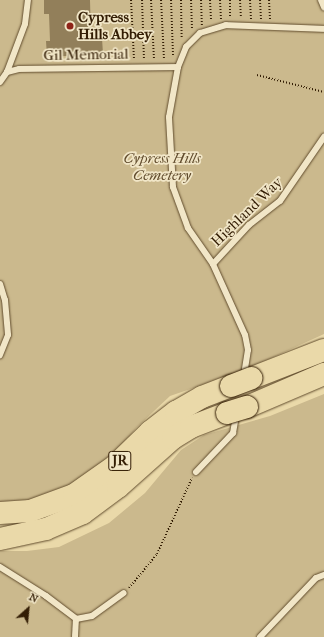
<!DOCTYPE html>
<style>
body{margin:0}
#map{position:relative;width:324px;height:637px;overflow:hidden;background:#ead9a9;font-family:"IM FELL French Canon",serif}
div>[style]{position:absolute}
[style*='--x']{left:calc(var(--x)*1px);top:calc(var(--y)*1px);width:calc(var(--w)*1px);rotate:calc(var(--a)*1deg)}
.green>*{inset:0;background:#cbb98d}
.building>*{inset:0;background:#927f5a}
.path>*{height:2px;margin-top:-1px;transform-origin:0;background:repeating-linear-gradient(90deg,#331d04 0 1px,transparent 0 3px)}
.roads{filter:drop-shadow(0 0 1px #614c2d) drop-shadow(0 0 1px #614c2d)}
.lane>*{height:6px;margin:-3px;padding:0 3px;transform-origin:3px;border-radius:3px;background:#f1e6c7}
.highway>*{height:22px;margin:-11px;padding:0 11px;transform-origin:11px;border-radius:11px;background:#ead9a9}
.bridges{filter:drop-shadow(0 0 1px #331d04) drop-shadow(0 0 1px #331d04)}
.highway-bridge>*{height:22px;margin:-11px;padding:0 11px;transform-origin:11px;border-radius:11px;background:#ead9a9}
.dots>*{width:11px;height:11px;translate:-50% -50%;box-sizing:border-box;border:2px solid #f1e6c7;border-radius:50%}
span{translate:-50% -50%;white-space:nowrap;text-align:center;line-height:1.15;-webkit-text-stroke:3.5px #f1e6c7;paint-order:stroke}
.shield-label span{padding:1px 3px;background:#f1e6c7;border:1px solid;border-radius:3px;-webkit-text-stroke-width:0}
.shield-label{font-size:14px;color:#331d04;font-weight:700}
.poi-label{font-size:15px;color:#331d04;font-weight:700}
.left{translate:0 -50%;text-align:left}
.street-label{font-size:15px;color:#331d04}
.park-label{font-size:15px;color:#614c2d;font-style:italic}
.north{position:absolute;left:8px;top:589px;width:40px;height:40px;-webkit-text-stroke:3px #f1e6c7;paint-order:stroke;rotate:27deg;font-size:11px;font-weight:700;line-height:16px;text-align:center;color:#331d04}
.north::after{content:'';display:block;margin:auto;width:14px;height:18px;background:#331d04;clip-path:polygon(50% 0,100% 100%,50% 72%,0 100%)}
</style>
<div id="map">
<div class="green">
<i style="clip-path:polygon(0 0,324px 0,324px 334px,243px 371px,170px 396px,136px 428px,111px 459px,73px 486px,31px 503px,0 505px)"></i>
<i style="clip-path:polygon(324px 394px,324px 637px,0 637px,0 551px,27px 551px,59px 547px,109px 523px,145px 493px,181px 450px,204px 435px,270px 416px)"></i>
</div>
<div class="building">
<i style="clip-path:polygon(44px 0,90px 0,91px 39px,102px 38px,103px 54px,47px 57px,46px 41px,50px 41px,49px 14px,44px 14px)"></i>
</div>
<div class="path">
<i style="--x:131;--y:0;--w:59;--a:87.1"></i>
<i style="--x:142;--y:0;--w:59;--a:88.1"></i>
<i style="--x:151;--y:0;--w:59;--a:87.1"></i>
<i style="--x:161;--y:0;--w:59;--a:87.1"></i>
<i style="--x:171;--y:0;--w:55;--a:87.9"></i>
<i style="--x:181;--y:0;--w:39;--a:89"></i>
<i style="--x:191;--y:0;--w:29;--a:88"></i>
<i style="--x:201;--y:0;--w:25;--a:88"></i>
<i style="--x:210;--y:0;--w:21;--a:87"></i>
<i style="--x:220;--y:0;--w:19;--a:87"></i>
<i style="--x:230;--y:0;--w:17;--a:90"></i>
<i style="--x:240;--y:0;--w:17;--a:87"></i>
<i style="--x:250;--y:0;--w:19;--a:87"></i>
<i style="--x:260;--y:0;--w:19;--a:87"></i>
<i style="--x:269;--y:0;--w:19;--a:87"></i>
<i style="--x:257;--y:75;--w:69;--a:14.2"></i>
<i style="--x:129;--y:588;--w:44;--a:-50.5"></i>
<i style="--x:157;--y:554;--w:84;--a:-65.3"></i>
</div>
<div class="roads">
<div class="lane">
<i style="--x:321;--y:0;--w:8;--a:67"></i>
<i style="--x:7;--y:72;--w:51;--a:-69.4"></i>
<i style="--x:25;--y:24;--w:24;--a:-83"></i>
<i style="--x:0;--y:82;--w:12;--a:-55"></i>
<i style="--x:7;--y:72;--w:12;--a:-14"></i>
<i style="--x:19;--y:69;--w:159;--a:-0.7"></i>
<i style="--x:213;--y:264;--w:53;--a:-47.3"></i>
<i style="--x:249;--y:225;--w:39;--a:-38"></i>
<i style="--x:280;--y:201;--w:78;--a:-55.5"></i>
<i style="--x:0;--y:284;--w:17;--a:73"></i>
<i style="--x:5;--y:300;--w:35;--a:85"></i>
<i style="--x:8;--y:335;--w:22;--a:112"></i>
<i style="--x:244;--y:375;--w:25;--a:-81"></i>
<i style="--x:248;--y:350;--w:15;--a:-101"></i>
<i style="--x:245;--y:335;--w:78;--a:-114.3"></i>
<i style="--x:213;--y:264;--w:44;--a:-124.8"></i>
<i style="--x:188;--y:228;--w:44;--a:-110.1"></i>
<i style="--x:173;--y:187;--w:70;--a:-93.3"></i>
<i style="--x:169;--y:117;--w:51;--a:-79.8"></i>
<i style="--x:178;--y:67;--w:22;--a:-68"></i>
<i style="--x:186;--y:47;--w:20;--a:-45"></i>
<i style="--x:200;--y:33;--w:27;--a:-17"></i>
<i style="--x:226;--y:25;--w:98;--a:2.3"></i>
<i style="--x:196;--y:472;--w:54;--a:-46.5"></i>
<i style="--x:233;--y:433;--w:17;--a:-80"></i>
<i style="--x:0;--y:567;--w:54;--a:32.2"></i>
<i style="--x:46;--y:596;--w:38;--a:37"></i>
<i style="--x:76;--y:619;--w:16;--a:-11"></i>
<i style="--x:92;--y:616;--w:39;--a:-36"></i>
<i style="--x:75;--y:637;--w:18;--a:-87"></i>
<i style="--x:260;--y:637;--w:81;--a:-46.5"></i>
<i style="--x:316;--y:578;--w:9;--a:-21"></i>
</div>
<div class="highway">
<i style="--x:252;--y:378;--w:77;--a:-21.3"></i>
<i style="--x:247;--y:407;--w:84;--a:-23.2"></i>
<i style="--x:0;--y:513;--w:30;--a:-4"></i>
<i style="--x:30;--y:511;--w:47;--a:-20"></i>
<i style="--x:74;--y:495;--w:50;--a:-35.3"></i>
<i style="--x:115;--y:466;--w:49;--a:-44.2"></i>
<i style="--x:150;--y:432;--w:33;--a:-38"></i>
<i style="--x:176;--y:412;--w:30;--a:-30"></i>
<i style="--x:202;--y:397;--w:31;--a:-21"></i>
<i style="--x:0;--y:539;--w:47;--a:-12.3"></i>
<i style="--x:46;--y:529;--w:40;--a:-23.4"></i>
<i style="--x:83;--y:513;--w:44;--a:-36.6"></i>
<i style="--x:118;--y:487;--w:74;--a:-41.7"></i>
<i style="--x:173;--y:438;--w:21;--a:-31"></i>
<i style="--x:191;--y:427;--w:39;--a:-21"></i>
</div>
</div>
<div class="bridges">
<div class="highway-bridge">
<i style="--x:231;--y:386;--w:22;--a:-21"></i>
<i style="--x:227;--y:413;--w:21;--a:-17"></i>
</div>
</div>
<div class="dots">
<i style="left:70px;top:26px;background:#8f2418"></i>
</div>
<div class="shield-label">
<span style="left:120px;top:461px">JR</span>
</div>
<div class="poi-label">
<span class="left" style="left:78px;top:26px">Cypress<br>Hills Abbey</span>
</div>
<div class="street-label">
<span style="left:86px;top:55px;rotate:-1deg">Gil Memorial</span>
<span style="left:247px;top:212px;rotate:-44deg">Highland Way</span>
</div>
<div class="park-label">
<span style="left:162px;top:167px">Cypress Hills<br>Cemetery</span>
</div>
<div class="north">N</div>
</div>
